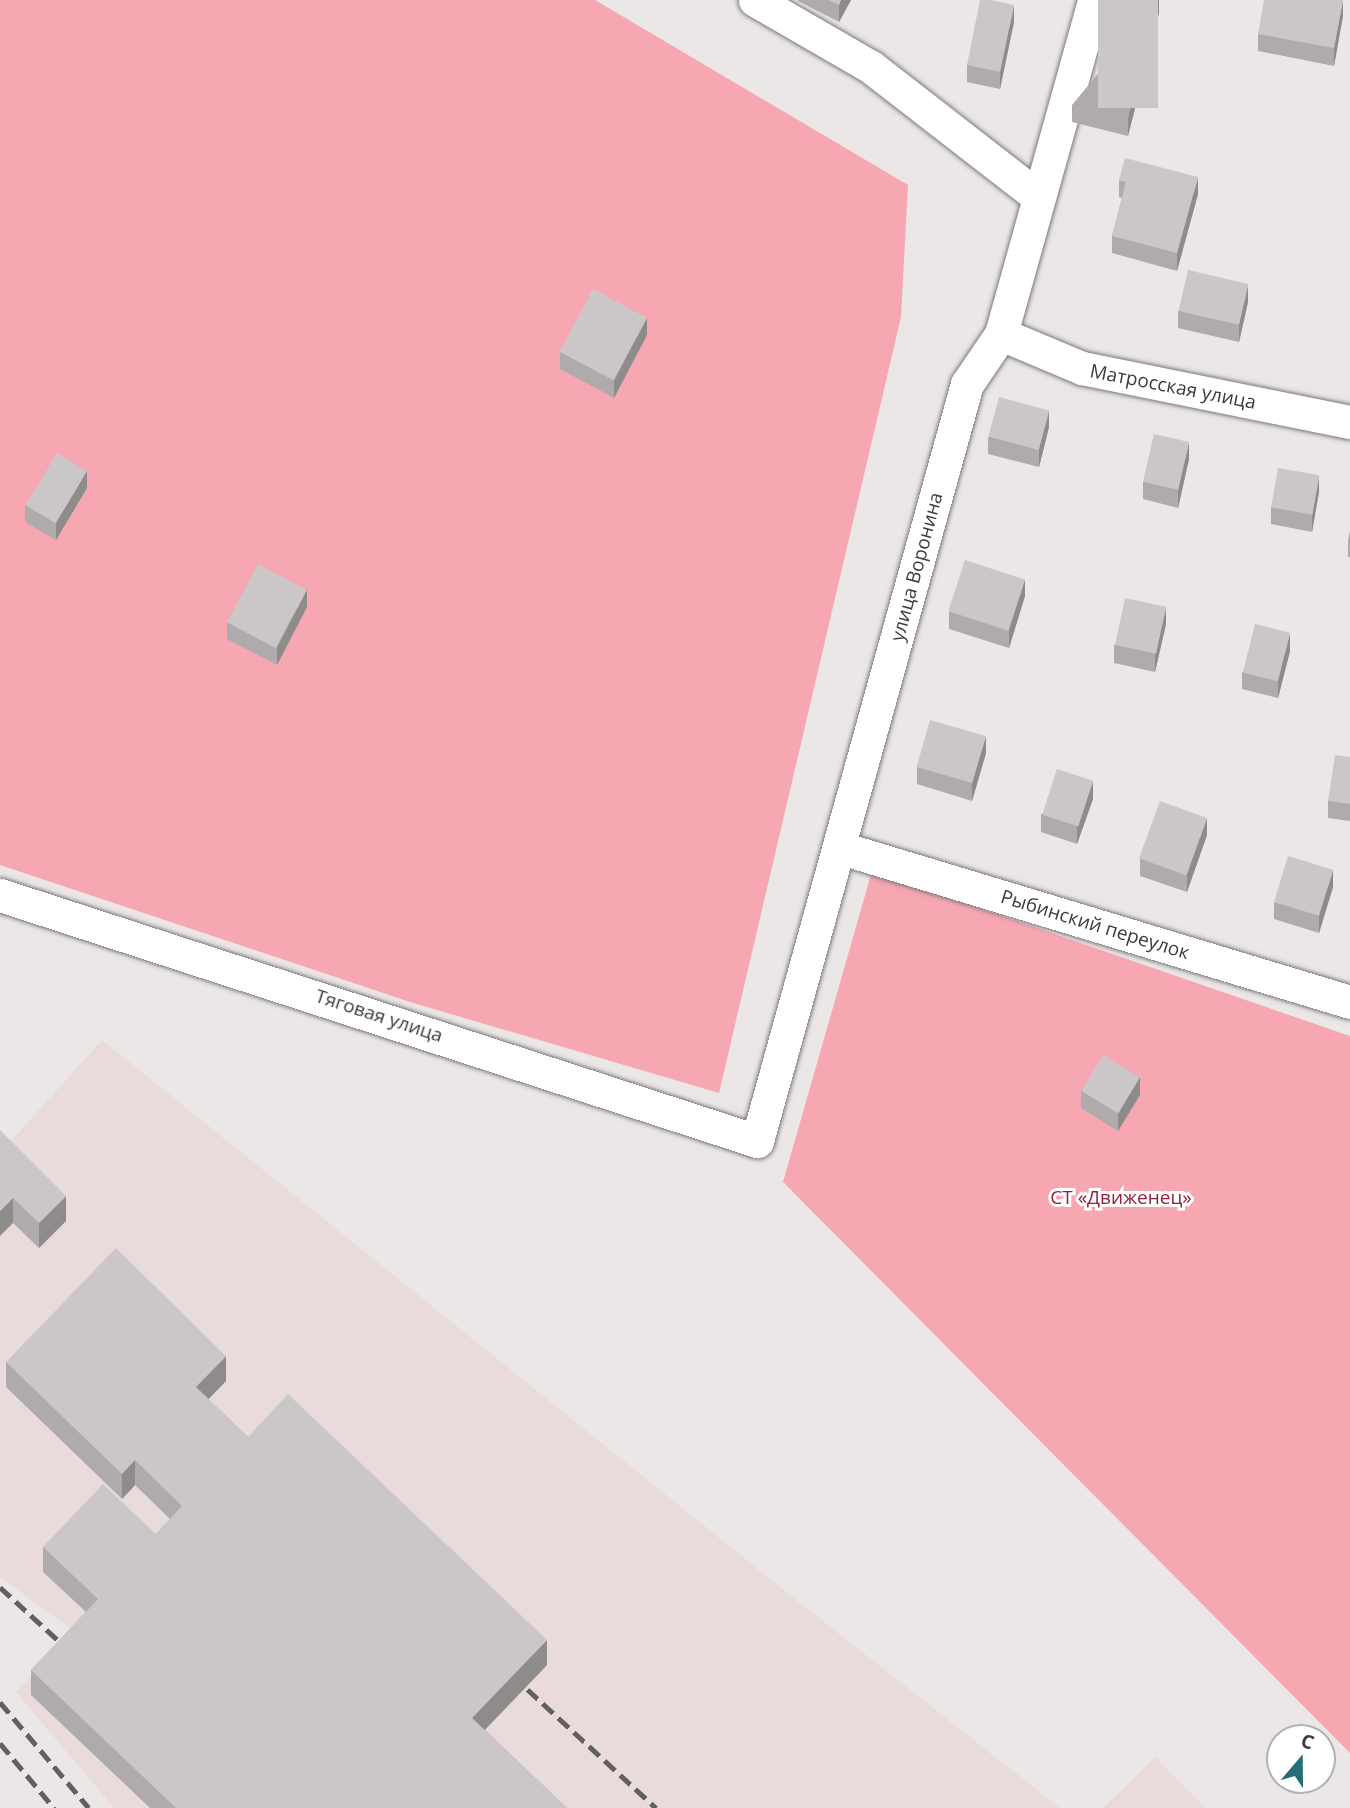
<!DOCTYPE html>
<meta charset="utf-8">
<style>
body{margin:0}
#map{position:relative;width:1350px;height:1808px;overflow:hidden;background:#ebe7e7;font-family:"Open Sans",sans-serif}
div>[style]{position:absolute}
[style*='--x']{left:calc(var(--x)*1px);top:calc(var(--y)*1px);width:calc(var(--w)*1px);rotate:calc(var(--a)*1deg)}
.built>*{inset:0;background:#e9dbdc}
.green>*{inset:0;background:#f7a7b1}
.roads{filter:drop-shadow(0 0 2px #7d797a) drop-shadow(0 0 2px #7d797a)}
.minor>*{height:33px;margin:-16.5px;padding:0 16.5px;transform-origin:16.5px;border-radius:16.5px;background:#fff}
.rail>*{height:5px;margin-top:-2.5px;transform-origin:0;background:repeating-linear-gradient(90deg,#615f5f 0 14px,transparent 0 21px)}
.wall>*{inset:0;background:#afaaab}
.shaded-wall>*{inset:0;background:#8e8b8b}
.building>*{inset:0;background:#cbc6c7;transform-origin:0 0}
span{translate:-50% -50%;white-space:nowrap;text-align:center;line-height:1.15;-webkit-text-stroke:6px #fff;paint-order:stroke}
.street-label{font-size:19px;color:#3d3b3b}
.park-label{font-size:19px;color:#92213e}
.north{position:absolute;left:1266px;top:1724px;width:70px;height:70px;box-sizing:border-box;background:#fff;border:2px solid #b1b1b1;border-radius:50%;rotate:20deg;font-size:19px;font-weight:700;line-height:28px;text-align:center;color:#3d3b3b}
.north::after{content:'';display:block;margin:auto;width:24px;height:32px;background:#256d79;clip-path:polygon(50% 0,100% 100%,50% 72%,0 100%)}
</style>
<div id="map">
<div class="built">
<i style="clip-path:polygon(102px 1040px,795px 1599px,1060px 1808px,114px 1808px,16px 1692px,74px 1631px,0 1577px,0 1153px)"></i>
<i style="clip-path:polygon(1155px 1757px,1206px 1808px,1103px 1808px)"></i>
</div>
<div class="green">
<i style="clip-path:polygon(0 0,595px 0,908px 185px,901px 317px,719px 1093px,410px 1002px,0 865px)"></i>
<i style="clip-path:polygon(872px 871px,1350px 1036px,1350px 1753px,783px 1182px)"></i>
</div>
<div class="roads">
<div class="minor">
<i style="--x:755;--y:0;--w:134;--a:30"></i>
<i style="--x:871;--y:67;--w:209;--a:37.8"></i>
<i style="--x:1001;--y:334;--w:88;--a:22.8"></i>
<i style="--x:1082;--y:368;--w:273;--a:11.4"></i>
<i style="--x:841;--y:848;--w:532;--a:16.83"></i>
<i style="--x:0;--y:895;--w:796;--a:18"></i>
<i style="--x:757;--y:1141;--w:786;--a:-74.5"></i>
<i style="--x:967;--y:384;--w:60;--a:-55.8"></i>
<i style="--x:1001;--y:334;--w:347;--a:-74.4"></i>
</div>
</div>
<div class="rail">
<i style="--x:0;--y:1587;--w:99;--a:42.5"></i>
<i style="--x:512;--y:1675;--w:196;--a:42.7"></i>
<i style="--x:0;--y:1702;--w:138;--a:50"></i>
<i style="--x:0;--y:1743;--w:85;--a:50.3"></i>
</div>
<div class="wall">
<i style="clip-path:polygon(798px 0,851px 0,839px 22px,798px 1px)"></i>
<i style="clip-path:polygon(1159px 0,1159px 13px,1128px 136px,1072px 122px,1072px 105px)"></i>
<i style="clip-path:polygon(1343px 16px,1334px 66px,1258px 51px,1258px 34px)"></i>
<i style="clip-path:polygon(1014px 22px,1000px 89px,967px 82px,967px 65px)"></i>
<i style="clip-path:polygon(1119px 180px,1198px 194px,1177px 271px,1112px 253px,1112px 236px,1122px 198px,1119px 197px)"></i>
<i style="clip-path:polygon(1248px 302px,1239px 342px,1178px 328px,1178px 311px)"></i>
<i style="clip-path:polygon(647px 335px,614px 398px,560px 369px,560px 352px)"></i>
<i style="clip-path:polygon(1049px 427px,1039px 467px,988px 454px,988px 437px)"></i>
<i style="clip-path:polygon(1189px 459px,1178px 508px,1143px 499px,1143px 482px)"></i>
<i style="clip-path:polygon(87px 488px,56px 540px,25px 522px,25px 505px)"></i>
<i style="clip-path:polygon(1319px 492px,1312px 532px,1271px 524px,1271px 507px)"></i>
<i style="clip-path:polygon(1350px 531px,1350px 557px,1348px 557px,1348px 540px)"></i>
<i style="clip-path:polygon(1025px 596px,1009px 648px,949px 629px,949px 612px)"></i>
<i style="clip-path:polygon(307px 607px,277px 665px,227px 639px,227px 622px)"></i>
<i style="clip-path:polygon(1166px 624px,1155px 672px,1114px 663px,1114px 645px)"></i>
<i style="clip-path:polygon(1290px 651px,1278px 698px,1242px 689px,1242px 672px)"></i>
<i style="clip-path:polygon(986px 753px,972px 801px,917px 784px,917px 767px)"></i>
<i style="clip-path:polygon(1350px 757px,1350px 821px,1328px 818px,1328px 801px)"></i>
<i style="clip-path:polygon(1093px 799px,1077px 844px,1041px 832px,1041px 814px)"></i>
<i style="clip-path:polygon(1207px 835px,1187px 892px,1140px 876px,1140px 859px)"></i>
<i style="clip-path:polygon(1333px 887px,1319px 933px,1274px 919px,1274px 902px)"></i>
<i style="clip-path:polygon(1081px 1091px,1140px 1095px,1118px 1131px,1081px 1108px)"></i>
<i style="clip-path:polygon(0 1130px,66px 1221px,39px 1248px,13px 1223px)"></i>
<i style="clip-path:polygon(6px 1362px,226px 1381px,208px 1399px,248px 1437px,547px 1665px,485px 1730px,567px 1808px,150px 1808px,31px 1695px,31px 1670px,86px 1612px,43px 1572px,43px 1547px,156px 1534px,170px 1519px,135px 1485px,122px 1499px,6px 1387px)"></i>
</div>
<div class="shaded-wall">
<i style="clip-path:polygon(841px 0,851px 0,839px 22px,839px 5px)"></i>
<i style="clip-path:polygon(1158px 0,1159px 0,1159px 13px,1128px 136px,1128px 119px)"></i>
<i style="clip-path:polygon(1343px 0,1343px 16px,1334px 66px,1334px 48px)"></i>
<i style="clip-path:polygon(1014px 5px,1014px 22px,1000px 89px,1000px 72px)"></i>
<i style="clip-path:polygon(1198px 177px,1198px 194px,1177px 271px,1177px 253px)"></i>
<i style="clip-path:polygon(1248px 284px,1248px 302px,1239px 342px,1239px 325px)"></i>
<i style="clip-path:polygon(647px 318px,647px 335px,614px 398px,614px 381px)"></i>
<i style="clip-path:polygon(1049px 410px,1049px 427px,1039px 467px,1039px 450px)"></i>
<i style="clip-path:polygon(1189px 442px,1189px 459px,1178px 508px,1178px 491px)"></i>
<i style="clip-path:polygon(87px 471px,87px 488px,56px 540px,56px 523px)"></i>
<i style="clip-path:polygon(1319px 475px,1319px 492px,1312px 532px,1312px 515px)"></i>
<i style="clip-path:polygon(1025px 579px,1025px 596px,1009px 648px,1009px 631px)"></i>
<i style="clip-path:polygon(307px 590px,307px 607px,277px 665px,277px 648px)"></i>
<i style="clip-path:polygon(1166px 607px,1166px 624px,1155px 672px,1155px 655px)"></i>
<i style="clip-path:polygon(1290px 633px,1290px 651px,1278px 698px,1278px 681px)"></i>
<i style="clip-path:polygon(986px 736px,986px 753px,972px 801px,972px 783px)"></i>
<i style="clip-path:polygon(1093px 781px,1093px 799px,1077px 844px,1077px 827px)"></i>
<i style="clip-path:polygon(1207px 818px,1207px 835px,1187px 892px,1187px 875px)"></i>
<i style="clip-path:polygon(1333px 870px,1333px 887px,1319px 933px,1319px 916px)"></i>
<i style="clip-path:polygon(1140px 1077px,1140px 1095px,1118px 1131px,1118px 1114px)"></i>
<i style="clip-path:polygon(66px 1196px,66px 1221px,39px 1248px,39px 1223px)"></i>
<i style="clip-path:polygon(13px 1198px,13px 1223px,0 1236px,0 1211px)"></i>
<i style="clip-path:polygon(226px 1356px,226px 1381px,196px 1412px,196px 1387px)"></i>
<i style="clip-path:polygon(135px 1460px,135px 1485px,122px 1499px,122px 1474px)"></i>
<i style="clip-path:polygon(547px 1640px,547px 1665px,472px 1743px,472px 1718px)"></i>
</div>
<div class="building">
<i style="clip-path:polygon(829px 0,841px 0,839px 5px)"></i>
<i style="clip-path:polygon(980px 0,991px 0,1014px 5px,1000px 72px,967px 65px)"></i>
<i style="left:1098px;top:0;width:60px;height:108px"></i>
<i style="clip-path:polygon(1264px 0,1343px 0,1334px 48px,1258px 34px)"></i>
<i style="clip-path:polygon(1125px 158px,1198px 177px,1177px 253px,1112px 236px,1126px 182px,1119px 180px)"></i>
<i style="left:1188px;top:270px;width:62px;height:42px;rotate:13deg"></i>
<i style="left:593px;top:289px;width:61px;height:71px;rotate:28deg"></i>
<i style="left:999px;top:397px;width:52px;height:41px;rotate:15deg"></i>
<i style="left:1154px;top:434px;width:36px;height:49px;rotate:13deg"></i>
<i style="left:57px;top:453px;width:35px;height:61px;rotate:31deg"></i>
<i style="left:1278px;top:468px;width:42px;height:40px;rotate:10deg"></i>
<i style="left:965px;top:560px;width:63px;height:54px;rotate:18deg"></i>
<i style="left:258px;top:564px;width:55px;height:66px;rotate:28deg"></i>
<i style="left:1125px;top:598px;width:42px;height:48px;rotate:12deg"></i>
<i style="left:1255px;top:624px;width:36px;height:50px;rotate:14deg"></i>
<i style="left:930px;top:720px;width:58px;height:49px;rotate:16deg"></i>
<i style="clip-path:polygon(1335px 755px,1350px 757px,1350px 804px,1328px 801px)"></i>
<i style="left:1057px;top:769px;width:38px;height:48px;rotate:18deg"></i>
<i style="left:1160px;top:801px;width:50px;height:61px;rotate:20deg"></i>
<i style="left:1288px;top:856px;width:47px;height:48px;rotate:17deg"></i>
<i style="left:1103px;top:1055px;width:43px;height:42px;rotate:31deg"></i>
<i style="clip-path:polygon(0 1130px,66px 1196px,39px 1223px,13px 1198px,0 1211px)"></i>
<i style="clip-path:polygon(116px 1248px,226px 1356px,196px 1387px,248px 1437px,288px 1394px,547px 1640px,472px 1718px,567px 1808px,176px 1808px,31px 1670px,98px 1599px,43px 1547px,103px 1484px,156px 1534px,182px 1506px,135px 1460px,122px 1474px,6px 1362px)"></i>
</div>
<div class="street-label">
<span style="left:1173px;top:387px;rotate:11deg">Матросская улица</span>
<span style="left:917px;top:567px;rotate:-75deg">улица Воронина</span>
<span style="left:1095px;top:925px;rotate:17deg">Рыбинский переулок</span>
<span style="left:379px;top:1016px;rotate:18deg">Тяговая улица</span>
</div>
<div class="park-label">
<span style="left:1121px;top:1198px">СТ «Движенец»</span>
</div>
<div class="north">С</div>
</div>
